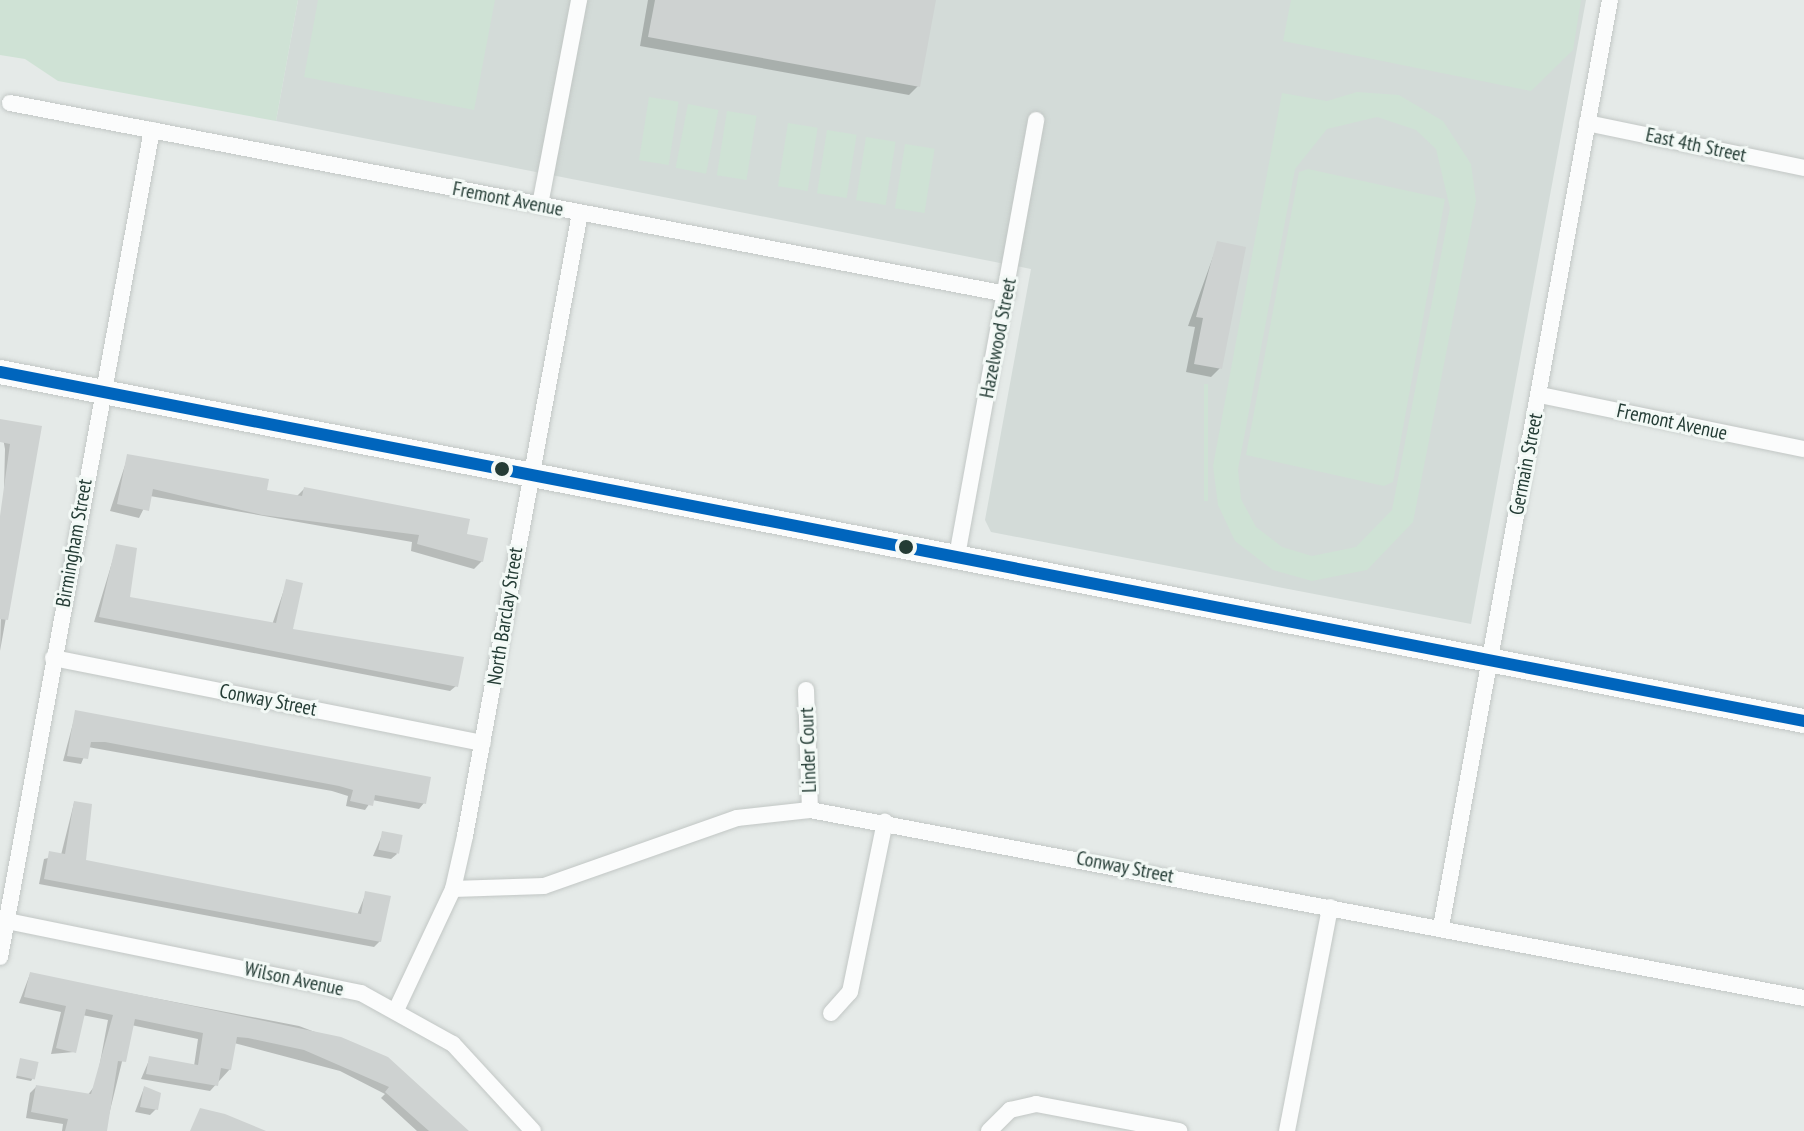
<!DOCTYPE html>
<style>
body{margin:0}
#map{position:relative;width:1804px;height:1131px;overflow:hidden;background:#e5eae8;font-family:"PT Sans Narrow",sans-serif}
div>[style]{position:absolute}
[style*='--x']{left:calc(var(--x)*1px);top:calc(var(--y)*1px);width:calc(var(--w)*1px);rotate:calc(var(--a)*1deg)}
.built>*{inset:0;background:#d3dbd8}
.green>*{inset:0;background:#cfe2d5;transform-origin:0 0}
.shadow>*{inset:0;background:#0003}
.building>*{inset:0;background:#ced2d1;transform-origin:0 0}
.roads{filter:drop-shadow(0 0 2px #c2c7c5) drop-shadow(0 0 2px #c2c7c5)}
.street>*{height:16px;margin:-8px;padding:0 8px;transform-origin:8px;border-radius:8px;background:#fbfcfc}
.secondary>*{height:24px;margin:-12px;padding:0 12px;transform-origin:12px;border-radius:12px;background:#fbfcfc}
.bus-1>*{height:12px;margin:-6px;padding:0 6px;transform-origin:6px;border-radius:6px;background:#0065bd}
.dots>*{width:22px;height:22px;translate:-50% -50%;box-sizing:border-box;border:4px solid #f3f9f6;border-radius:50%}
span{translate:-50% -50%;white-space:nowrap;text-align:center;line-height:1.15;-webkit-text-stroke:6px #f3f9f6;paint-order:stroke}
.street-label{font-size:20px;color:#243c35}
</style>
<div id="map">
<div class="built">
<i style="clip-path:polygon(298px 0,1586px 0,1471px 624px,991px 532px,985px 520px,1031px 269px,276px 121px)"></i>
</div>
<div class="green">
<i style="clip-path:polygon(0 0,298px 0,276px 121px,58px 81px,25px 59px,0 55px)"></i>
<i style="clip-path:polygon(318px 0,495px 0,474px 110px,304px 77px)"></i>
<i style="clip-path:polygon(1291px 0,1581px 0,1573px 50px,1531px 91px,1283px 41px)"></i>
<i style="clip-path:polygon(evenodd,1357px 92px,1399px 95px,1443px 121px,1471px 164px,1476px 201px,1413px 522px,1367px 570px,1312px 581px,1273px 570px,1235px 541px,1218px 505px,1213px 466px,1282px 93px,1327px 101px,1357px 92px,1377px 117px,1416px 130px,1436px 149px,1450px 208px,1392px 510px,1356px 547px,1312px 556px,1282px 547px,1256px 527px,1241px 499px,1238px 469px,1295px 169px,1327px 129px,1377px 117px)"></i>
<i style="left:649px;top:97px;width:30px;height:64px;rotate:9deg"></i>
<i style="left:688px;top:104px;width:31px;height:65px;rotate:11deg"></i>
<i style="left:727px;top:111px;width:30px;height:65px;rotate:9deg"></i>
<i style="left:788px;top:123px;width:30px;height:64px;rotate:9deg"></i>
<i style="left:827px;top:130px;width:30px;height:64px;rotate:9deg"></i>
<i style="left:866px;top:137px;width:30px;height:64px;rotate:9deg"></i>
<i style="left:905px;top:144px;width:30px;height:65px;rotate:9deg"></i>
<i style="clip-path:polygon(1308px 169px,1445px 199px,1393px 482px,1384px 486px,1246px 455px,1299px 172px)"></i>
<i style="left:1204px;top:384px;width:4px;height:117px"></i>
</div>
<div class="shadow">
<i style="clip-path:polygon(648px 0,934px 0,918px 86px,909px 95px,640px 46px)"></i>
<i style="clip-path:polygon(1218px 243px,1220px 368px,1211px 377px,1186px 372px,1195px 327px,1188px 326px)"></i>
<i style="clip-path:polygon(0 422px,40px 428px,0 651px,5px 449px)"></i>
<i style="clip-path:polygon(128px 456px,265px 491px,296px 497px,304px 489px,465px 536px,482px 561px,474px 569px,411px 551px,412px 542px,150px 496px,139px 518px,110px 511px)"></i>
<i style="clip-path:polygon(117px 546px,128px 598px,272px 625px,287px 581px,290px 631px,456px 686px,450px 691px,94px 622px)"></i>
<i style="clip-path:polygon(76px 712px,424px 803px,419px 809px,372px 800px,365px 810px,346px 806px,348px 796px,332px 791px,88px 747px,81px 764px,63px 761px)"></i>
<i style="clip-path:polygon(74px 803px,84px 861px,357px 915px,366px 893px,380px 941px,374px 947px,39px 884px,44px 859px,61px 855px)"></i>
<i style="clip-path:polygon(383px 833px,397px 854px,391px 859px,373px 856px)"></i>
<i style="clip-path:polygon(30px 974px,299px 1026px,387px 1059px,466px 1131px,417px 1131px,381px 1098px,385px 1094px,340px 1071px,234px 1043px,230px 1069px,210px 1091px,141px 1079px,150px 1058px,194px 1066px,198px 1039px,131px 1025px,105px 1131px,62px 1131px,63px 1124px,26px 1118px,30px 1093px,36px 1087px,87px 1096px,96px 1084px,108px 1020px,82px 1015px,74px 1052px,51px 1054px,61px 1012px,19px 1003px)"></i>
<i style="clip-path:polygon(21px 1061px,33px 1078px,31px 1081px,16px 1078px)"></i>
<i style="clip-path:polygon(144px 1088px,156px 1109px,150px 1115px,135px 1112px)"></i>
</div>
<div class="building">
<i style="clip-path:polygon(655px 0,936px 0,920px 87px,648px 37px)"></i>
<i style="clip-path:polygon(1217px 241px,1246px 247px,1222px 369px,1194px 364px,1203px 318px,1196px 317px)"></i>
<i style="clip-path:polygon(0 419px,42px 426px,8px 620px,0 619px,0 516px,10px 444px,0 442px)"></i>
<i style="clip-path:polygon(127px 454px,269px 479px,267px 490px,302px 496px,304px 487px,470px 519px,467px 534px,488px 538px,483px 562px,417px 544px,419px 535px,262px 515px,153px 489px,149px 511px,117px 504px)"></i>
<i style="clip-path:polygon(116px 544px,137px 548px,130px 597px,276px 623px,286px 579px,303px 583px,293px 629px,464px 657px,458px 687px,99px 617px)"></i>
<i style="clip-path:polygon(75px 710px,431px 777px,426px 804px,375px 795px,373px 806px,350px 801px,353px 790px,339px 786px,105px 742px,91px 742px,88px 759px,67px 756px)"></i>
<i style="clip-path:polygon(74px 801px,92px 804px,86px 860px,361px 914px,365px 891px,391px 896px,381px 942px,44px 879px,49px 851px,65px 854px)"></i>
<i style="left:382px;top:831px;width:21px;height:19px;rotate:11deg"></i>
<i style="clip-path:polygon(30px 972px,341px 1037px,388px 1057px,469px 1131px,429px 1131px,385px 1092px,389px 1087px,304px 1050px,248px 1038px,237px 1037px,231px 1070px,221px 1068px,218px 1086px,146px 1074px,149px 1056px,198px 1065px,203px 1033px,135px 1019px,126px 1062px,118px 1061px,107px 1131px,65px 1131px,68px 1119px,31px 1112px,36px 1085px,91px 1094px,113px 1015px,86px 1009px,76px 1053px,56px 1048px,66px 1006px,24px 997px)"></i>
<i style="left:20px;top:1058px;width:19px;height:18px;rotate:12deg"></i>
<i style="clip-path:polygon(144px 1086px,161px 1093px,158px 1110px,140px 1107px)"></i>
<i style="clip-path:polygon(200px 1108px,225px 1114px,266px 1131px,190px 1131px)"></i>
</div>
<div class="roads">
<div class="street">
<i style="--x:10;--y:103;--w:1015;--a:10.85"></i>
<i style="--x:1587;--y:123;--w:222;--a:11.7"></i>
<i style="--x:540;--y:205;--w:209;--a:-79.2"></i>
<i style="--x:1540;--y:395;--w:269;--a:11.6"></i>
<i style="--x:957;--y:556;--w:443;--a:-79.7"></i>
<i style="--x:53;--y:658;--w:438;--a:11.2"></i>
<i style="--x:806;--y:690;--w:120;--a:88.1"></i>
<i style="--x:453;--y:889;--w:91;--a:-1.9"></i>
<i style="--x:544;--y:886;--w:205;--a:-19.4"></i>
<i style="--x:737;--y:818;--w:73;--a:-6.3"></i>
<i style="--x:810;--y:810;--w:1012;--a:10.71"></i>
<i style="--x:7;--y:921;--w:361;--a:11.5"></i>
<i style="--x:361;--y:993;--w:105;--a:29"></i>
<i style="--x:453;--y:1044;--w:118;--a:47.4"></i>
<i style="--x:1441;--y:927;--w:942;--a:-79.67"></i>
<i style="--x:0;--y:957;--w:841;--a:-79.59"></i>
<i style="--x:397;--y:1008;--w:132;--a:-64.8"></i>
<i style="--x:453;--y:889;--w:54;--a:-77.2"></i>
<i style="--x:465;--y:836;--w:634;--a:-79.54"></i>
<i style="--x:831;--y:1013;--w:28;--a:-48"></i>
<i style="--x:850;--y:992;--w:174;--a:-78.4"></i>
<i style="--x:989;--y:1131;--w:30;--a:-45"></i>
<i style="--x:1010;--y:1110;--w:27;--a:-13"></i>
<i style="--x:1036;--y:1104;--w:146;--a:10.7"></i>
<i style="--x:1287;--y:1131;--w:228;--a:-79.1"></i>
</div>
<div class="secondary">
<i style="--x:0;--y:372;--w:1837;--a:10.95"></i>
</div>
</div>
<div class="bus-1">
<i style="--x:0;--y:372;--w:1837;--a:10.95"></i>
</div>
<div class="dots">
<i style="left:502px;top:469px;background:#243c35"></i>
<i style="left:906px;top:547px;background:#243c35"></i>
</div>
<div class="street-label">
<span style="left:1696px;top:145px;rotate:12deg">East 4th Street</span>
<span style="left:508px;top:199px;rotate:11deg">Fremont Avenue</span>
<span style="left:998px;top:338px;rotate:-79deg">Hazelwood Street</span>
<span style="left:1672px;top:422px;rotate:12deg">Fremont Avenue</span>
<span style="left:1526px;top:464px;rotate:-79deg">Germain Street</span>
<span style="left:74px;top:543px;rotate:-80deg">Birmingham Street</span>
<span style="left:505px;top:616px;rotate:-81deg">North Barclay Street</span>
<span style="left:268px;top:700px;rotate:11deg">Conway Street</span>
<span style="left:808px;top:750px;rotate:-92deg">Linder Court</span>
<span style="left:1125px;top:867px;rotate:11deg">Conway Street</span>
<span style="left:294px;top:979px;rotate:12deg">Wilson Avenue</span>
</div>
</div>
